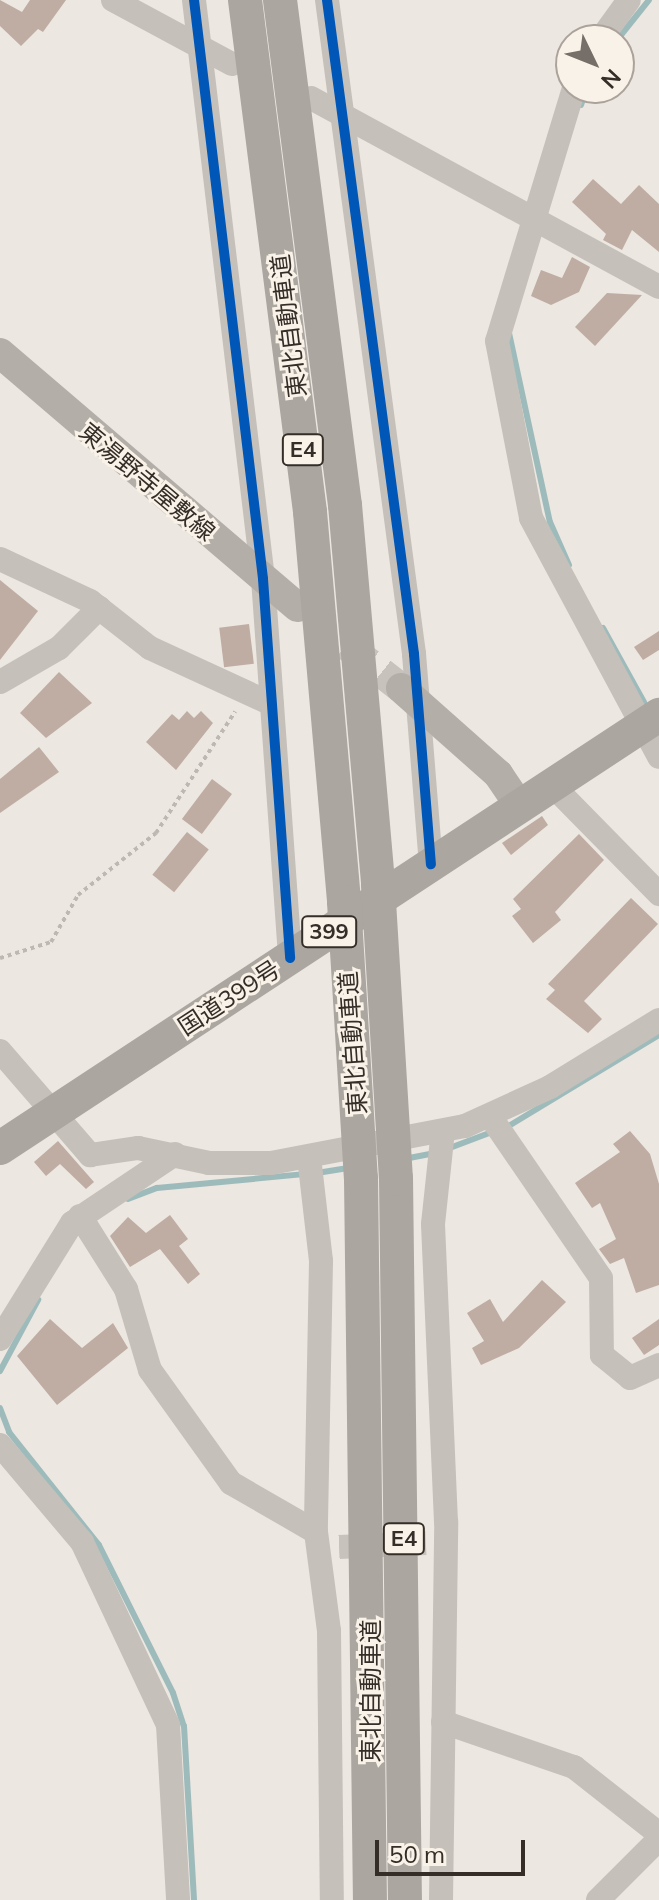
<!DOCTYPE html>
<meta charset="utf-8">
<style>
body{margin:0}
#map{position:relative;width:659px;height:1900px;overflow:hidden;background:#ece7e1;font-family:Mulish,"Noto Sans JP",sans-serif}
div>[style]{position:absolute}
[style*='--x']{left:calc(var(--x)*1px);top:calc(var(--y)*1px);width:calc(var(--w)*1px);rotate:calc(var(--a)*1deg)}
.stream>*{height:6px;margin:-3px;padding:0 3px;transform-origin:3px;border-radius:3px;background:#9ebbbc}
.building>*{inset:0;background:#bfada3;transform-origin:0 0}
.minor-tunnel>*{height:24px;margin-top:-12px;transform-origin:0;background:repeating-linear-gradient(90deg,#c7c2bc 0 24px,transparent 0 36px)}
.major-tunnel>*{height:30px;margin-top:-15px;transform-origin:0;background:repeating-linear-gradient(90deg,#c7c2bc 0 30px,transparent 0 45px)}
.path>*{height:4px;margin-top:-2px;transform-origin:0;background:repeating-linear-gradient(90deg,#beb8b2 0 4px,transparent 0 8px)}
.minor>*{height:24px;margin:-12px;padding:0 12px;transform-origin:12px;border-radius:12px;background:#c5c0ba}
.major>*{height:30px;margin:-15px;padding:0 15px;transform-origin:15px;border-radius:15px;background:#b4aea9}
.highway>*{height:34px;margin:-17px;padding:0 17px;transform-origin:17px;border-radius:17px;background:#aba6a0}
.highway-bridge>*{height:34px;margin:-17px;padding:0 17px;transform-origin:17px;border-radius:17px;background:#aba6a0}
.cycleway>*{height:10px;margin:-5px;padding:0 5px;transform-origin:5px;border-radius:5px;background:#0057b8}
span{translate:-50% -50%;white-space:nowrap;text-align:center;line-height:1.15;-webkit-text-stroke:6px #f9f2e8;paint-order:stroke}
.shield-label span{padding:2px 6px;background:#f9f2e8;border:2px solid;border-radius:6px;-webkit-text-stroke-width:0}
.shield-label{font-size:22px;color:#352d28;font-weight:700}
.street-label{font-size:24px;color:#352d28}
.north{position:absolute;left:555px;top:24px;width:80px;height:80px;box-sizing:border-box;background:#f9f2e8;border:2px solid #aba39b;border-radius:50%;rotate:133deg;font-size:22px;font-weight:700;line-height:32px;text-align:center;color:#352d28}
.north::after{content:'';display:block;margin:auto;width:28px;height:36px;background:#756e69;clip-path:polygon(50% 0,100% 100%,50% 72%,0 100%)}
.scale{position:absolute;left:375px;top:1840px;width:150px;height:36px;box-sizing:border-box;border:4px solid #352d28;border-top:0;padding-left:10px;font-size:24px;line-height:28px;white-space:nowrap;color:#352d28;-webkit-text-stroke:6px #f9f2e8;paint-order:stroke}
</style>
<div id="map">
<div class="stream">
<i style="--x:617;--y:40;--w:51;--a:-51.3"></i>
<i style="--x:581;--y:105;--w:18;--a:-71"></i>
<i style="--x:509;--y:333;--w:193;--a:77.8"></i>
<i style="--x:550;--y:522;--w:47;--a:66.2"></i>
<i style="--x:603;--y:628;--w:85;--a:61"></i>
<i style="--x:507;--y:1127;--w:178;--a:-31.2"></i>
<i style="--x:447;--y:1149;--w:48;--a:-20.7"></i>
<i style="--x:404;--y:1159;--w:33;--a:-11"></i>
<i style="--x:317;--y:1173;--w:33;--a:-9"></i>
<i style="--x:128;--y:1199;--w:31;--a:-21"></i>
<i style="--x:157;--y:1188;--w:150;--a:-5.4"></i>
<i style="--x:0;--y:1371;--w:81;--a:-61.8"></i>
<i style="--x:0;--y:1408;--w:26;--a:69"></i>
<i style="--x:9;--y:1432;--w:144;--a:51.5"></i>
<i style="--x:99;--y:1545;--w:165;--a:63.4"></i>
<i style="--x:173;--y:1693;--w:35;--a:72"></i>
<i style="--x:184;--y:1726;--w:174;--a:86.7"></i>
</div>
<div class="building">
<i style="clip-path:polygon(0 0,22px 12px,30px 0,66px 0,43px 32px,38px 29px,21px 46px,0 26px)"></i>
<i style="clip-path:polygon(593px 179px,621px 204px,639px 185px,659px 204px,659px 252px,632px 230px,622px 250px,603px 240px,606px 234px,572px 202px)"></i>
<i style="clip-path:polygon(572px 257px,590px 267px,579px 292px,551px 305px,531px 296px,541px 270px,562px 278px)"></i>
<i style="clip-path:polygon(607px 293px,642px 295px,595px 346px,575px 327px)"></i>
<i style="clip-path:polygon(0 580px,38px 611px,0 660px)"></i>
<i style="left:249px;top:624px;width:40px;height:30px;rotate:83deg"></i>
<i style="clip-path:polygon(659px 631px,659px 650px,643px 660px,634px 647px)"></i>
<i style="clip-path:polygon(59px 672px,92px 703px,46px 738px,20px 713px)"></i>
<i style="clip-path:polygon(187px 711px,194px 718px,201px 711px,213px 723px,176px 770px,146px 742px,172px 714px,179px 720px)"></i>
<i style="clip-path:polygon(39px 747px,59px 772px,0 813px,0 779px)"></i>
<i style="left:212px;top:779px;width:25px;height:50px;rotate:37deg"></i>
<i style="clip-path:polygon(542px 816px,548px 825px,511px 855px,502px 843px)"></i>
<i style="left:187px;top:832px;width:28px;height:55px;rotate:39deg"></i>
<i style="clip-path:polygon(579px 834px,604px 860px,555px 912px,561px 920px,533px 943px,512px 916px,521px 909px,513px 899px)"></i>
<i style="clip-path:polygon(631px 898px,658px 924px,584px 1001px,602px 1019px,588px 1033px,546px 999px,555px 990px,548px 984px)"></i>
<i style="clip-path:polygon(630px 1131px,650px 1154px,659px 1184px,659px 1285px,636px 1293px,624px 1258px,610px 1264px,599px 1249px,616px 1239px,600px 1203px,592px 1208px,575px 1183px,620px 1152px,613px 1144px)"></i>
<i style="clip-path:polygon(58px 1141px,94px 1182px,86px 1189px,60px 1164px,46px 1176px,34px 1162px)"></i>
<i style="clip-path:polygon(170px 1215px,188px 1239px,179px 1246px,200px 1274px,188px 1284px,160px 1249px,130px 1267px,110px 1236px,128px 1217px,146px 1233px)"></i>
<i style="clip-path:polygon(542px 1280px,566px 1302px,519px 1348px,481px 1365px,472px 1348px,484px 1341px,467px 1313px,490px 1299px,503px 1322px)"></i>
<i style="clip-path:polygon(50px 1319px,82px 1348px,113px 1323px,128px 1348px,57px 1405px,17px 1356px)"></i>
<i style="clip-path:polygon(659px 1319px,659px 1345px,644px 1355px,632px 1338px)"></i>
</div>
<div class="minor-tunnel">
<i style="--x:339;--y:1547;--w:87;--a:-2.6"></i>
</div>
<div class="major-tunnel">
<i style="--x:346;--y:645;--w:70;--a:38"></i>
</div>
<div class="path">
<i style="--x:0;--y:958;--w:53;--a:-17.4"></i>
<i style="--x:51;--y:942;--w:54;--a:-60.1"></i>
<i style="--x:78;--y:895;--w:100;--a:-38.5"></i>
<i style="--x:156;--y:833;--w:145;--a:-56.9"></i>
</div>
<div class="minor">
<i style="--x:113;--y:0;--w:135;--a:28.3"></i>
<i style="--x:194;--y:0;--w:583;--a:83.2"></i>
<i style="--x:263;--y:579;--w:380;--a:85.9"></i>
<i style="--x:327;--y:0;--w:660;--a:82.42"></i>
<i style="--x:414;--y:654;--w:211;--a:85.4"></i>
<i style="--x:600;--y:40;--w:49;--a:-54.1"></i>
<i style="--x:574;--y:88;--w:264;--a:106.9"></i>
<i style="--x:497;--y:341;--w:180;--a:79.1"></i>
<i style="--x:531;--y:518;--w:271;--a:61.8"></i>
<i style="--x:311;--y:98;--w:396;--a:28.5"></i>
<i style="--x:0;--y:559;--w:99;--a:25"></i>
<i style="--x:90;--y:601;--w:76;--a:38.1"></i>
<i style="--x:150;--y:648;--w:134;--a:24.7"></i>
<i style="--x:0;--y:682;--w:68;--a:-30"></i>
<i style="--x:59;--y:648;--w:57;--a:-45"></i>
<i style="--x:552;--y:785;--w:153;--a:45.5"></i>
<i style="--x:0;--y:1051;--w:138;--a:49.1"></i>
<i style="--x:90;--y:1155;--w:49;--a:-8.3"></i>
<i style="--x:138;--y:1148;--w:73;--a:11.9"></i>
<i style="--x:209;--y:1163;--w:62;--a:0"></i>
<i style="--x:271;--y:1163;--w:197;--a:-10.8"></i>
<i style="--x:465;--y:1126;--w:94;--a:-24.6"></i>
<i style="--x:550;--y:1087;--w:128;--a:-31.6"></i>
<i style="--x:490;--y:1116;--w:196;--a:55.6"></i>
<i style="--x:601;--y:1278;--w:77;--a:89.3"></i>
<i style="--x:602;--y:1355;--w:36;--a:39"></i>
<i style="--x:630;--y:1378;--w:32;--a:-24"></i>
<i style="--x:309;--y:1157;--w:105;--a:83.4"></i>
<i style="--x:321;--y:1261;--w:271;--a:91.1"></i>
<i style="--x:316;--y:1532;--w:100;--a:82.5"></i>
<i style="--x:329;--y:1631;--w:269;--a:89.4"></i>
<i style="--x:80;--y:1216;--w:86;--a:57.8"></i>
<i style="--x:126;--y:1289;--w:84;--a:73.5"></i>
<i style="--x:150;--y:1370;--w:139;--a:54.4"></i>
<i style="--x:231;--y:1483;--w:98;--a:30"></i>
<i style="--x:0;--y:1339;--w:137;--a:-58.2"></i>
<i style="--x:72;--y:1223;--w:124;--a:-33.8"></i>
<i style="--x:0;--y:1445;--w:127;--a:49.8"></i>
<i style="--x:82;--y:1542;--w:202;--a:64.8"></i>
<i style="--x:168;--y:1725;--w:175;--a:86.7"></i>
<i style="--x:443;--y:1722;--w:139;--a:19"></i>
<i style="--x:574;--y:1767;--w:108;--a:38.2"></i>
<i style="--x:441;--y:1900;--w:378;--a:-89.2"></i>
<i style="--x:446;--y:1522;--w:298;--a:-92.5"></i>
<i style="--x:433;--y:1224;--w:94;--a:-83.9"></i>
<i style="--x:598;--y:1900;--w:86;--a:-45"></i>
</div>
<div class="major">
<i style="--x:0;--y:353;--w:391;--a:40.5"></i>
<i style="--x:401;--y:688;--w:130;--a:41.6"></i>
<i style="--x:498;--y:774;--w:40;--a:56"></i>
</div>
<div class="highway">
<i style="--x:245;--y:0;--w:516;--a:82.76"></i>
<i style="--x:310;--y:512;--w:391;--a:85"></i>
<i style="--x:280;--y:0;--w:509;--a:82.67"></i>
<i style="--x:345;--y:505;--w:381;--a:85"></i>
<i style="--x:0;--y:1148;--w:789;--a:-33.31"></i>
<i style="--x:361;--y:1178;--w:722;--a:89.29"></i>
<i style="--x:396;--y:1178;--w:722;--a:89.29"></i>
</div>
<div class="highway-bridge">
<i style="--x:378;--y:885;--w:294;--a:86.5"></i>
<i style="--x:344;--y:902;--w:277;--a:86.5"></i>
</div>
<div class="cycleway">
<i style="--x:194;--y:0;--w:583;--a:83.2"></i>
<i style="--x:263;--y:579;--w:380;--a:85.9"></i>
<i style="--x:327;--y:0;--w:660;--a:82.42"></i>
<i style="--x:414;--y:654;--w:211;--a:85.4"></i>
</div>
<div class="shield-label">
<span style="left:303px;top:450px">E4</span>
<span style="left:329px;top:932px">399</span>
<span style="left:404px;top:1539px">E4</span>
</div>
<div class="street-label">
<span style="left:289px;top:326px;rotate:-97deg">東北自動車道</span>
<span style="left:147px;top:482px;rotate:40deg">東湯野寺屋敷線</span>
<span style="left:229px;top:998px;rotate:-33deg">国道399号</span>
<span style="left:353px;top:1043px;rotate:-94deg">東北自動車道</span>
<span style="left:371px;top:1691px;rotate:-90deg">東北自動車道</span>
</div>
<div class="north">N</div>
<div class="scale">50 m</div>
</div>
